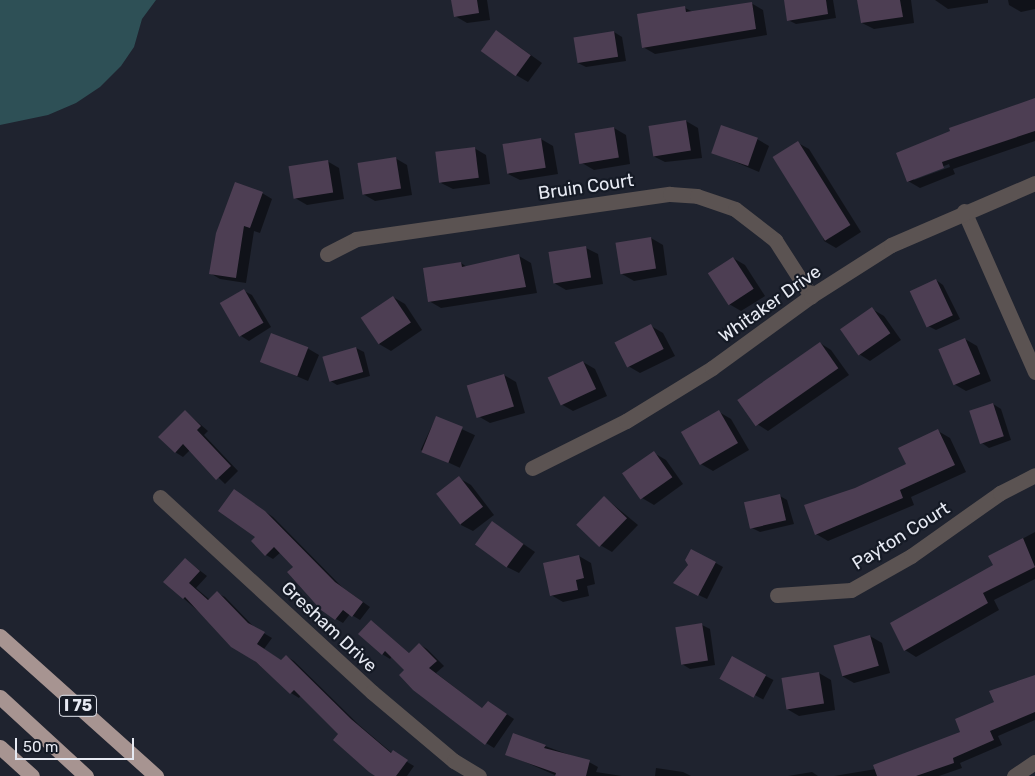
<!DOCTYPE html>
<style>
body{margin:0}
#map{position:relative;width:1035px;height:776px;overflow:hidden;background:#1f232f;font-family:Rubik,sans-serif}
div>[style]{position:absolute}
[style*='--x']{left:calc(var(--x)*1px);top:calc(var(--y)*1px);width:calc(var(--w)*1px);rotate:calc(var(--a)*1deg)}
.water>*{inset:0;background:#2e5056}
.shadow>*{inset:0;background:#0007;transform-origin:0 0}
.building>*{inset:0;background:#4d3e53;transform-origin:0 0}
.minor>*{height:15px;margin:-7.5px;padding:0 7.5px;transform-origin:7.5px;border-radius:7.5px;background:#5b5352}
.motorway>*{height:15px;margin:-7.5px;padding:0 7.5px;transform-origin:7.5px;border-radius:7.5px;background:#a79491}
span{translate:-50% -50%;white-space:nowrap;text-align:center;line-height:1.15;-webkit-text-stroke:4.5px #151a25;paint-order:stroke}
.shield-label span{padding:1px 4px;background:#151a25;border:1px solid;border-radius:4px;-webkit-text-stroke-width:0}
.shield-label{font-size:16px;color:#e7eaf3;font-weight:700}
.street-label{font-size:18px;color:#e7eaf3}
.scale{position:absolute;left:15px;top:738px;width:119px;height:22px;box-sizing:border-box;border:2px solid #e7eaf3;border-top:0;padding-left:6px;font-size:15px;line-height:18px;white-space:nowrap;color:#e7eaf3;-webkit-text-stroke:4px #151a25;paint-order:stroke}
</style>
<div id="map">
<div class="water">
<i style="clip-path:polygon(0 0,156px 0,142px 19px,134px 47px,121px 66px,100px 87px,76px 103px,48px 115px,0 125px)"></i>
</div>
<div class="shadow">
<i style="clip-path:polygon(452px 0,487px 0,490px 20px,467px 23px,455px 16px)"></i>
<i style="clip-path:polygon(785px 0,833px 0,836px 18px,796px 24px,788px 20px)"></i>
<i style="clip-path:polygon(859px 0,911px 0,914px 23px,874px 29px,862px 23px)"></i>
<i style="clip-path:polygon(935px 0,988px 0,988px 3px,948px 9px)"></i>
<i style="clip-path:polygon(1008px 0,1035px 0,1035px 9px,1021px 12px,1009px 5px)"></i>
<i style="clip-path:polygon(751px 3px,763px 10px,767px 35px,655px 54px,643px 47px,685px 8px,693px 12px)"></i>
<i style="clip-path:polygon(497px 31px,542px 63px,528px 82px,516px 75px)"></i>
<i style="clip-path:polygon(614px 32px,622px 37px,626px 61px,586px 67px,578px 63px)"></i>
<i style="clip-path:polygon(evenodd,1035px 101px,1035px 141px,953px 169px,955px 174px,920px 188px,908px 181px,1035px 101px,949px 164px,950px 167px,914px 180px,914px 178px,949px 164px)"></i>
<i style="clip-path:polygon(686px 121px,698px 128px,702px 158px,665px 162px,653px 156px)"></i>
<i style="clip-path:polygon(614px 128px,626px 135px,630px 164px,594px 170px,582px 163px)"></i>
<i style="clip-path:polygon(541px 139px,553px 146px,558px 174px,520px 180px,508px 174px)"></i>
<i style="clip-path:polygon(757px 139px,769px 146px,759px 172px,712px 152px)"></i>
<i style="clip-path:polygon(798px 143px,809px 149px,861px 232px,836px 248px,824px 241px)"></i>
<i style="clip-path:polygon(474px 148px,486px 155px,490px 184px,453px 189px,441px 183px)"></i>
<i style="clip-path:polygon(395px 158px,407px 165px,412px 195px,375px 201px,363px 194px)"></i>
<i style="clip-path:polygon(327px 161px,339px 168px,344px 199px,307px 205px,295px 198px)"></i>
<i style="clip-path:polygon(262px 193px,272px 199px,260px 233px,254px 231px,246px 283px,220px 279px,210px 273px)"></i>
<i style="clip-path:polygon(651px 238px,663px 245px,667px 275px,634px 281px,622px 274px)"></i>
<i style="clip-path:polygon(586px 248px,598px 254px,603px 284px,566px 290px,554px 283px)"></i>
<i style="clip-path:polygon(519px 256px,531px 263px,537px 293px,441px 308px,429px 301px,461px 263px,467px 267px)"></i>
<i style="clip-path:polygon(733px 258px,745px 265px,765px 296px,741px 311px,729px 304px)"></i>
<i style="clip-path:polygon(936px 280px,943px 285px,960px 319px,936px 330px,928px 326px)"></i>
<i style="clip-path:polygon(244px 291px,252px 295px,271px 327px,249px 341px,241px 336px)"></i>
<i style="clip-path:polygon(393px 297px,405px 304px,422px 330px,391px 351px,379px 344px)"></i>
<i style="clip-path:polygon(872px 309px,884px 316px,901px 340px,870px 361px,859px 354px)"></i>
<i style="clip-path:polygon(651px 326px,663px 333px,675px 356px,640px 373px,628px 366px,616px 343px)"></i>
<i style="clip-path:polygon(965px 339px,977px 346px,991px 381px,966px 391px,954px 384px)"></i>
<i style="clip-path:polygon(820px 343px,831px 350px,849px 375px,768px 431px,757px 424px)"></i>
<i style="clip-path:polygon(307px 348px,319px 355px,308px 381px,261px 361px)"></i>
<i style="clip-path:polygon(356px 348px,364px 352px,370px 376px,337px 385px,329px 380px)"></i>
<i style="clip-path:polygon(583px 362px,595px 369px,607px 396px,573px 411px,561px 404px)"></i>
<i style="clip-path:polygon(504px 375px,516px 382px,525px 413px,490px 423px,478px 416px)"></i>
<i style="clip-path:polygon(993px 404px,1001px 409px,1011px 440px,989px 448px,982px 443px)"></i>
<i style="clip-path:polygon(185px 411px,208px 431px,204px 435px,238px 471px,225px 484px,190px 450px,183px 457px,175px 452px)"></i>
<i style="clip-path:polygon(719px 412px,731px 419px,749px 450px,713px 471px,701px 464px)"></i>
<i style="left:436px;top:417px;width:43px;height:36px;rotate:25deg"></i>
<i style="clip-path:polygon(938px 431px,950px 438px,966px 472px,911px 497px,914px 505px,828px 541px,816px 534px,856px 489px,908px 465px)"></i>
<i style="clip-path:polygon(654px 453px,666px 460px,683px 484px,654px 505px,642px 498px)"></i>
<i style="clip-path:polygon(459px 478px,471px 485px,494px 515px,473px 531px,461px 525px)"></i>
<i style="clip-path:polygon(242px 495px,273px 517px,342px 587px,370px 607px,360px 620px,350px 614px,343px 623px,336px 619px,281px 552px,273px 559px,266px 555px)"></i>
<i style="clip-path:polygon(780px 496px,787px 500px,794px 524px,760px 532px,752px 528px)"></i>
<i style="clip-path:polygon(604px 497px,638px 525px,612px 552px,600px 545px)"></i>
<i style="clip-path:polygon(493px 523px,535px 552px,519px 573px,507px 567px)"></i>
<i style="clip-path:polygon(1035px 532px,1035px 579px,994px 600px,999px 610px,916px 657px,905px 650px,994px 566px,990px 556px)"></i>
<i style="clip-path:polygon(692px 550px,723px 567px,707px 599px,682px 587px)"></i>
<i style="clip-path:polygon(579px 556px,591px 563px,595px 584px,587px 586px,589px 596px,563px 602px,551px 595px)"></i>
<i style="clip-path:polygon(185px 559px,207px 576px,196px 588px,210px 600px,217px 593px,225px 597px,255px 628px,272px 638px,264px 649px,281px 661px,286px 656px,294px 661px,359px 725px,392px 753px,414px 766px,407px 776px,380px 776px,301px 695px,299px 698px,291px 693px,165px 582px)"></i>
<i style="clip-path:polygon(372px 621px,410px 654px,419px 644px,427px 649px,444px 666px,436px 673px,483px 709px,496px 707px,514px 719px,494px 748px,468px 732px,392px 656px,390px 659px,382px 654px)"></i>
<i style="clip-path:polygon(702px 625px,710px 629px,715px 665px,690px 669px,682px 664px)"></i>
<i style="clip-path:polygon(870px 636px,882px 643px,890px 673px,854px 683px,842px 676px)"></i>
<i style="left:732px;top:658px;width:47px;height:22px;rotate:28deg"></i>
<i style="clip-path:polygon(819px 673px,831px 680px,835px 710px,799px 716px,787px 709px)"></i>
<i style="clip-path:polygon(1035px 676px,1035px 720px,998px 736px,1002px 745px,960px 763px,962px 768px,939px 776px,834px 776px,876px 769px,962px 733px,996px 703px,991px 692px)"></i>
<i style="clip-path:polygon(545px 746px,589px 762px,598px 767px,596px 772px,622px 776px,557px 776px,507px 754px)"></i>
<i style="clip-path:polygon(656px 768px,683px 772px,691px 776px,655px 776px)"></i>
<i style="clip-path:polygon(812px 772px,818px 776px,788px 776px)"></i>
</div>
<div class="building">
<i style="clip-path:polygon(451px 0,477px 0,479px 13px,454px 17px)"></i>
<i style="clip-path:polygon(784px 0,826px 0,828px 14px,787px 21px)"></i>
<i style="clip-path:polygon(857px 0,900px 0,903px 17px,861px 23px)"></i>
<i style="clip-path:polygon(752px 2px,756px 29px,642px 48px,637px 14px,685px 6px,686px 12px)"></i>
<i style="left:496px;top:30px;width:43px;height:26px;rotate:36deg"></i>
<i style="left:614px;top:31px;width:26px;height:41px;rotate:81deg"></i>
<i style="clip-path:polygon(1035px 98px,1035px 131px,942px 162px,944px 168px,907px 182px,896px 153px,950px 131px,949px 128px)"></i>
<i style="left:686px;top:120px;width:31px;height:38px;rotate:81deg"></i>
<i style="left:721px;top:125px;width:39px;height:30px;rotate:19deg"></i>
<i style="left:614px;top:127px;width:31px;height:40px;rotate:81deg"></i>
<i style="left:541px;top:138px;width:30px;height:39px;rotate:81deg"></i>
<i style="left:798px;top:141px;width:99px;height:30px;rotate:58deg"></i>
<i style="left:475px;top:147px;width:31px;height:40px;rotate:83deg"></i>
<i style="left:396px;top:157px;width:32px;height:39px;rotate:81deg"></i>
<i style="left:328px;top:160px;width:33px;height:40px;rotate:81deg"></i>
<i style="clip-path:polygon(235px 182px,263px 192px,250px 228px,244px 226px,236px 278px,209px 274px,216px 233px)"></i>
<i style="left:651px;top:237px;width:32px;height:36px;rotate:81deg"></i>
<i style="left:586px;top:246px;width:32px;height:38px;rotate:81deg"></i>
<i style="clip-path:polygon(519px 254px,526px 287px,428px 302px,423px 268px,461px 262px,462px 267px)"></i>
<i style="left:733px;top:257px;width:38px;height:30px;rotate:57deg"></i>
<i style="left:936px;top:279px;width:40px;height:29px;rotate:65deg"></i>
<i style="left:244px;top:289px;width:39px;height:28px;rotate:60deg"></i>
<i style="left:393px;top:296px;width:32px;height:39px;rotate:56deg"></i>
<i style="left:872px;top:307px;width:32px;height:39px;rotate:55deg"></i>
<i style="left:651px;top:324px;width:28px;height:41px;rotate:63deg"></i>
<i style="left:271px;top:333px;width:40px;height:31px;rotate:21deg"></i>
<i style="left:965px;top:338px;width:39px;height:29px;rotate:67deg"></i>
<i style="left:820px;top:342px;width:32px;height:101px;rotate:55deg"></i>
<i style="left:356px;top:347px;width:26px;height:35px;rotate:74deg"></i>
<i style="left:583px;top:361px;width:31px;height:39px;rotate:65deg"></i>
<i style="left:504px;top:374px;width:34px;height:39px;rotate:73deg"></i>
<i style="left:993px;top:403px;width:35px;height:25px;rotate:72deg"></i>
<i style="clip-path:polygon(185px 410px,201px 426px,197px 430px,231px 466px,216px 480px,183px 444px,175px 453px,158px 437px)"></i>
<i style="left:719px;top:410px;width:38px;height:44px;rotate:60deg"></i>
<i style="left:436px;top:416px;width:29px;height:39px;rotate:22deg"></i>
<i style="clip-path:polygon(938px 429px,955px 465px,900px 490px,903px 498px,815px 535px,804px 505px,855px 488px,906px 464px,898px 448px)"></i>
<i style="left:654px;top:451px;width:32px;height:39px;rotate:55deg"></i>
<i style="left:459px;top:476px;width:39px;height:29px;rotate:52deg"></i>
<i style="clip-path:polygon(234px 489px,265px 511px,335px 582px,363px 602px,352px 617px,343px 610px,335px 620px,321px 610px,287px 572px,293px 567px,274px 547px,265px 556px,251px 541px,255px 537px,218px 511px)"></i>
<i style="left:780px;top:494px;width:27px;height:37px;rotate:77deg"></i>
<i style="left:604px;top:496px;width:32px;height:40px;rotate:44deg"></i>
<i style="left:492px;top:521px;width:39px;height:29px;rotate:36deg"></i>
<i style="clip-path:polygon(1023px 538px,1035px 567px,983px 593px,988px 603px,904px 651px,890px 623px,993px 565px,988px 556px)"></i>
<i style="clip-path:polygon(691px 549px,716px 562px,698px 596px,673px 583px,688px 565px,685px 560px)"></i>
<i style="clip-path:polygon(579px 555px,584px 578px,576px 580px,578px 590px,550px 596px,543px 563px)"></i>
<i style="clip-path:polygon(185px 558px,200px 571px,189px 583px,208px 600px,217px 591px,248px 623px,265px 632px,257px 644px,281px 660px,286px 655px,351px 719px,391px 753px,393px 750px,408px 760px,396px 776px,375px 776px,369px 772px,333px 740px,338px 734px,294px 690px,290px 694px,256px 662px,231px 647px,185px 597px,183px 599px,163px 582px)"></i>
<i style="clip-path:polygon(371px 620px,409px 653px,419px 643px,437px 661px,429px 668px,482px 708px,488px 701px,507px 714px,485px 745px,413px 690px,399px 675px,404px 670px,385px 651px,382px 655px,358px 634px)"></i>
<i style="left:702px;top:623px;width:38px;height:27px;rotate:81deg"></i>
<i style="left:870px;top:635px;width:32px;height:38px;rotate:74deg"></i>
<i style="left:732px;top:656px;width:39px;height:26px;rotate:29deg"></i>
<i style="left:819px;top:672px;width:32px;height:38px;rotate:81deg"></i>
<i style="clip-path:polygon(1035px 675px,1035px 712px,990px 731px,994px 740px,953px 758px,954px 763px,916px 776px,877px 776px,873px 765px,960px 732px,955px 719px,994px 702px,989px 691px)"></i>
<i style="clip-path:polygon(513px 733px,546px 745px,544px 748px,590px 760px,586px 776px,555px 776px,556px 773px,505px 755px)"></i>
</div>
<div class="minor">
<i style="--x:964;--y:211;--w:176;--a:66.2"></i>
<i style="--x:327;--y:254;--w:33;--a:-27"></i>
<i style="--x:356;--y:239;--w:317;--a:-8.2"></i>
<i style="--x:670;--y:194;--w:27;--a:4"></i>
<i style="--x:697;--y:196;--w:40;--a:18.9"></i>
<i style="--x:735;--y:209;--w:51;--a:37.8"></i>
<i style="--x:775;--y:240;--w:67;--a:57.3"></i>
<i style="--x:532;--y:468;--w:105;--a:-26.6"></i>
<i style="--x:626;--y:421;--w:101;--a:-31.6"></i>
<i style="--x:712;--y:368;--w:122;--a:-36"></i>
<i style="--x:811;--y:296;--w:95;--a:-32.5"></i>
<i style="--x:891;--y:245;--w:157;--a:-23.3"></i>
<i style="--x:160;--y:497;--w:288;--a:42.6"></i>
<i style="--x:372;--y:692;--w:107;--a:40.1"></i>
<i style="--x:454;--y:761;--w:29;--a:31"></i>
<i style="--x:777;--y:595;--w:74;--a:-3.9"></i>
<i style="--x:851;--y:590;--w:69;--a:-29.5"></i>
<i style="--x:911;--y:556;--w:109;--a:-35.3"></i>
<i style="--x:1000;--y:493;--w:39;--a:-27"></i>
<i style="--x:1014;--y:776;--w:25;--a:-34"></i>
</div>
<div class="motorway">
<i style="--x:0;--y:636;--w:210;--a:41.9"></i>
<i style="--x:0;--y:697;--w:117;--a:42.6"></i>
<i style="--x:0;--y:747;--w:43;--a:42.2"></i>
</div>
<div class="shield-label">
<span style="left:78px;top:706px">I 75</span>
</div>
<div class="street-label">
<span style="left:586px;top:187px;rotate:-8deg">Bruin Court</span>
<span style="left:770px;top:304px;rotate:-35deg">Whitaker Drive</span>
<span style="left:901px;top:536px;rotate:-32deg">Payton Court</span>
<span style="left:329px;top:627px;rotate:43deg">Gresham Drive</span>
</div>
<div class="scale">50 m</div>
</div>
